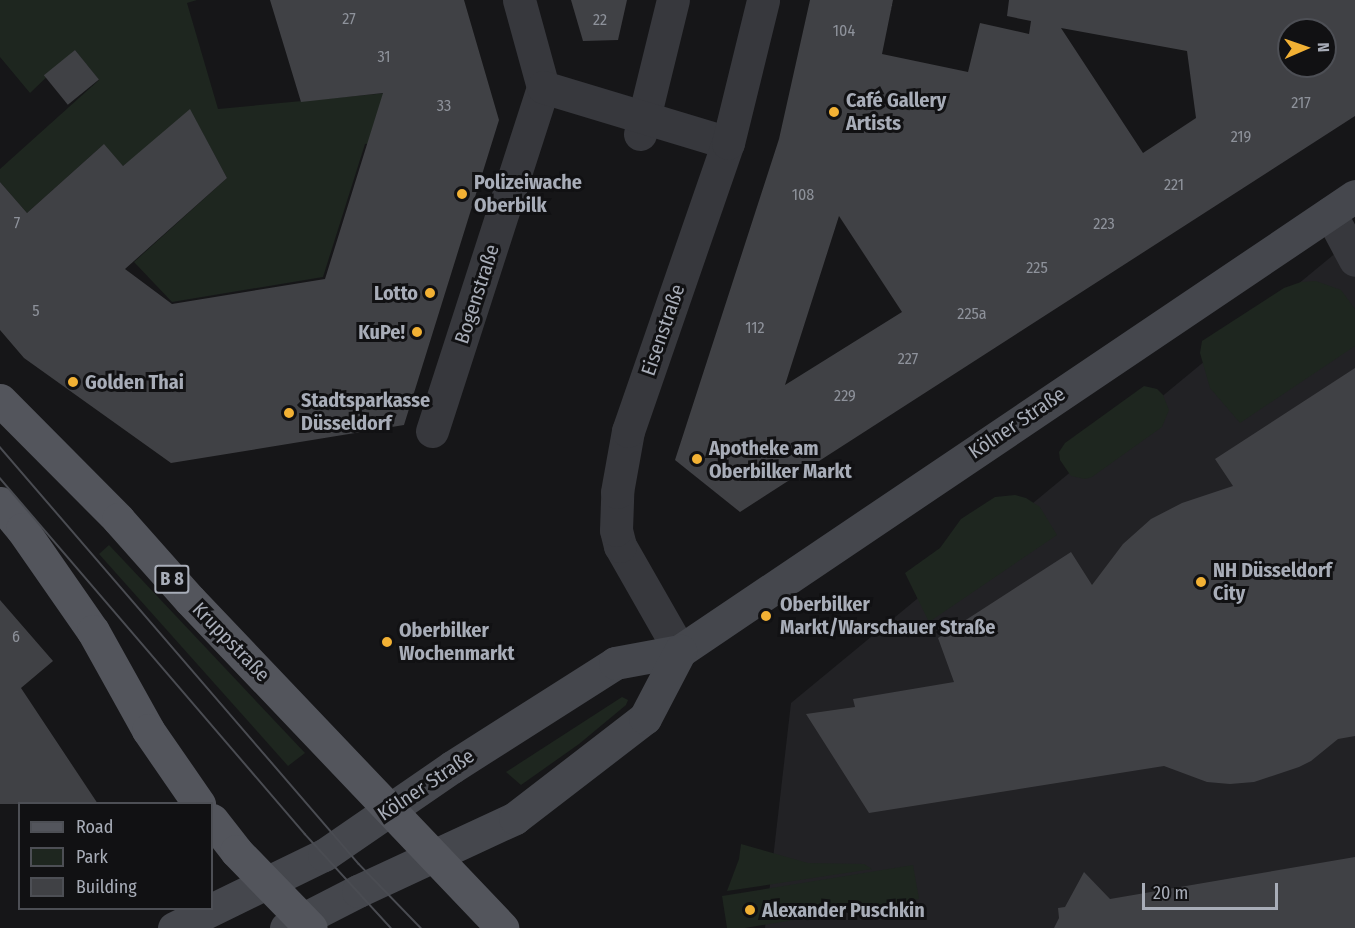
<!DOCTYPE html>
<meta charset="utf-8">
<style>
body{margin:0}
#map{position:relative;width:1355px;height:928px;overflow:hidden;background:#161618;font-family:"Fira Sans Condensed",sans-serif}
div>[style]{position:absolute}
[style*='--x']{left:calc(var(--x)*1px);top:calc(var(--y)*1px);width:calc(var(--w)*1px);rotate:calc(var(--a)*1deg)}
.built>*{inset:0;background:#222225}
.green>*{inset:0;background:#1e261f}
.building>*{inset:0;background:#404145;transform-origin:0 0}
.pedestrian>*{height:33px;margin:-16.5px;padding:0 16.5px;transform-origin:16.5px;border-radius:16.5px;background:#37383d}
.minor>*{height:33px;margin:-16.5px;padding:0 16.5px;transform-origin:16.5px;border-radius:16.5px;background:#37383d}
.secondary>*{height:33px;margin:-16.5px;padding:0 16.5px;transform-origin:16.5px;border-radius:16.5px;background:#45474d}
.primary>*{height:33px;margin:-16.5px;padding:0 16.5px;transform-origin:16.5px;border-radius:16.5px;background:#53555c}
.tram>*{height:1.5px;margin:-0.75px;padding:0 0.75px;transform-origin:0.75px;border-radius:0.75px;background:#4a4c52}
.dots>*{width:16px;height:16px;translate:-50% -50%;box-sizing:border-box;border:3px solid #111113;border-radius:50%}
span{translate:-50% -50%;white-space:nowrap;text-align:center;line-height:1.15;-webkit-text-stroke:6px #111113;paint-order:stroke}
.number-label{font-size:16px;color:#8e929b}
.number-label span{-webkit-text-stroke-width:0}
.shield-label span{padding:2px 4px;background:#111113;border:2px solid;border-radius:4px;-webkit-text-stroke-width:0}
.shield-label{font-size:18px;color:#a8adb8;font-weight:700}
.poi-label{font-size:20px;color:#a8adb8;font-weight:700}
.left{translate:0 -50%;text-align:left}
.right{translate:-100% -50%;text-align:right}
.street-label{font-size:20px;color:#a8adb8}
.legend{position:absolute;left:18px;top:802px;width:195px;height:108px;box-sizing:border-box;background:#111113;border:2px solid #4d4f55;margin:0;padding:8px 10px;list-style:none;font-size:18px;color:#a8adb8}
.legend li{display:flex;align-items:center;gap:12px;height:30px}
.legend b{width:30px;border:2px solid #4d4f55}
.north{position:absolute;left:1277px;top:18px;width:60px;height:60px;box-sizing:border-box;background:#111113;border:2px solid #4d4f55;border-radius:50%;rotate:88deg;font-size:16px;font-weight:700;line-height:24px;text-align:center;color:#a8adb8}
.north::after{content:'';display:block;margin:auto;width:21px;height:27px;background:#f2b134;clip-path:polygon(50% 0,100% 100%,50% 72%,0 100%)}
.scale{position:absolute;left:1142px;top:883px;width:136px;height:27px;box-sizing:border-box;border:3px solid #a8adb8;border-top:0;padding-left:8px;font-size:18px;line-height:21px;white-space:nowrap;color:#a8adb8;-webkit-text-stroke:4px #111113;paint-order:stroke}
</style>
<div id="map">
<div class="built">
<i style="clip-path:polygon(1355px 237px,1355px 928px,765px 928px,791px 703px)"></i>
</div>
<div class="green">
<i style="clip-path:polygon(0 0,197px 0,187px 3px,218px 109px,387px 93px,390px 142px,365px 144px,323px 277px,172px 302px,134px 262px,227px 178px,191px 112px,123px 166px,103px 145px,27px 213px,0 182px,0 169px,99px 80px,75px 50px,30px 93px,0 57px)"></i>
<i style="clip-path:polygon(1316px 281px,1341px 290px,1355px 309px,1355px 346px,1240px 423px,1210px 388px,1200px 353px,1202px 341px,1284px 288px,1301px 282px)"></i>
<i style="clip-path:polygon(1144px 386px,1157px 389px,1163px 395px,1169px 410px,1162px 427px,1092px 477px,1085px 479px,1071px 476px,1060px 460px,1059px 452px,1065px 443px)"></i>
<i style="clip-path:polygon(1015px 495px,1026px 498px,1040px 507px,1057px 535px,929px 622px,905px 573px,940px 548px,961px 519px,995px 497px)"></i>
<i style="clip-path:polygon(109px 545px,305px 753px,288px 766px,99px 554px)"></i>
<i style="clip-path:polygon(622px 697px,628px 700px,626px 705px,579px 744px,521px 785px,506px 772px)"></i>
<i style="clip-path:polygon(741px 844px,808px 863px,864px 864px,872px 869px,727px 891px,739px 859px)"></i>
<i style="clip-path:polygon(913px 865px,919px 899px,745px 928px,727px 928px,722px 896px)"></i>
</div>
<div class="building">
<i style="clip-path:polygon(270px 0,464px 0,499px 120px,404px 425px,171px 463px,24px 358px,0 330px,0 182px,27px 213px,104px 144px,123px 166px,190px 109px,227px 178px,125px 269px,172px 304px,325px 279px,383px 93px,301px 102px)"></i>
<i style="clip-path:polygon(571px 0,627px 0,618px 40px,583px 41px)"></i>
<i style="clip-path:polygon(evenodd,810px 0,893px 0,882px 54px,968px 72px,980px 23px,1029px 34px,1031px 21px,1007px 16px,1009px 0,1355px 0,1355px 116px,740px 512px,675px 460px,779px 139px,810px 0,1061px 28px,1187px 51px,1196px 118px,1143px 153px,1061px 28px,810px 0,1289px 30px,1325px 30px,1325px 66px,1289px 66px,1289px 30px,810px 0,839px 216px,902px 312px,785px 385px,839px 216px)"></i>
<i style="left:75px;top:50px;width:38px;height:40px;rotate:51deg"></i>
<i style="clip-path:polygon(1355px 368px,1355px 736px,1338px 739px,1311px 761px,1299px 767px,1254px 782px,1230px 784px,1207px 782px,1164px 766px,869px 813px,806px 714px,855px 707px,853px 699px,954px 682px,938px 638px,1071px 552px,1092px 585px,1123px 544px,1151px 519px,1182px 503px,1233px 486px,1215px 459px)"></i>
<i style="clip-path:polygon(0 600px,53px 661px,21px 688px,98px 804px,0 804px)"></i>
<i style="clip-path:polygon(1355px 857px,1355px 928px,1054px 928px,1059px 918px,1058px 908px,1065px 907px,1084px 872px,1110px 899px)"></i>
</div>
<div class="pedestrian">
<i style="--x:640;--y:134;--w:138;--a:-76.2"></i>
<i style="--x:432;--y:431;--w:361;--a:-72.1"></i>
</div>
<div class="minor">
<i style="--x:519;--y:0;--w:90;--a:74.6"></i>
<i style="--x:543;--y:87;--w:193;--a:16.8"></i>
<i style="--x:1330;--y:213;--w:53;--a:62"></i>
<i style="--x:680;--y:651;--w:121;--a:-119.7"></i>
<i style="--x:620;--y:546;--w:16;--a:-104"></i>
<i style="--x:616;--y:530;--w:38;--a:-88"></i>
<i style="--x:617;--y:492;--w:62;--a:-79.8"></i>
<i style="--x:628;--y:431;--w:305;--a:-70.9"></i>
<i style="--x:728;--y:143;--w:147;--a:-76.2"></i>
</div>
<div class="secondary">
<i style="--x:174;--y:928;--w:167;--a:-26"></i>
<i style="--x:324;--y:855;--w:155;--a:-34.5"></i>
<i style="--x:452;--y:767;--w:193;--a:-32.5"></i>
<i style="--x:615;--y:663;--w:66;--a:-10.5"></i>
<i style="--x:680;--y:651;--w:814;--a:-33.98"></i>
<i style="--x:286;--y:928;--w:81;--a:-27.2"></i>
<i style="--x:358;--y:891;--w:173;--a:-24.9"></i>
<i style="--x:515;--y:818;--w:164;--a:-37.6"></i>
<i style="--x:645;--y:718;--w:76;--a:-62.4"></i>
</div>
<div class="primary">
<i style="--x:0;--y:400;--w:168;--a:45.2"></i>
<i style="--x:118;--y:519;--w:108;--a:48.4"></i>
<i style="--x:190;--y:600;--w:453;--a:46.4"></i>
<i style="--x:0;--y:503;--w:34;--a:50"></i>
<i style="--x:22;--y:529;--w:124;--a:55.2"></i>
<i style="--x:93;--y:631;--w:113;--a:60.9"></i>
<i style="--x:148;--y:730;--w:90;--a:55.4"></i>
<i style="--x:212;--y:820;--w:39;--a:52"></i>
<i style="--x:236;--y:851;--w:107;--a:45.8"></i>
</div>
<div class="tram">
<i style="--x:0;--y:447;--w:550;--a:49.27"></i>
<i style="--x:359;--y:864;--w:89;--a:45.9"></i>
<i style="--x:0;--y:478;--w:469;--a:49.4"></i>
<i style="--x:305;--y:834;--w:127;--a:47.5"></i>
</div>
<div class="dots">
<i style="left:834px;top:112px;background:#f2b134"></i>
<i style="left:462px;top:194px;background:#f2b134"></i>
<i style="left:430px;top:293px;background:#f2b134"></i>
<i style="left:417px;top:332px;background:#f2b134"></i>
<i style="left:73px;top:382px;background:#f2b134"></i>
<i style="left:289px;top:413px;background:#f2b134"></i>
<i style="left:697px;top:459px;background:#f2b134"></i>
<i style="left:1201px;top:582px;background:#f2b134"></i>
<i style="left:766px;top:616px;background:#f2b134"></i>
<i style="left:387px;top:642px;background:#f2b134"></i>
<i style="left:750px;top:910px;background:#f2b134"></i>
</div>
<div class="number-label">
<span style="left:349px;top:19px">27</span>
<span style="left:600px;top:20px">22</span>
<span style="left:844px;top:31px">104</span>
<span style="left:384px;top:57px">31</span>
<span style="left:1301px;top:103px">217</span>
<span style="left:444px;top:106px">33</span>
<span style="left:1241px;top:137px">219</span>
<span style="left:1174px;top:185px">221</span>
<span style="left:803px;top:195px">108</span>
<span style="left:17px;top:223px">7</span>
<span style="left:1104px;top:224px">223</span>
<span style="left:1037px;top:268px">225</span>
<span style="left:36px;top:311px">5</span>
<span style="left:972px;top:314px">225a</span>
<span style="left:755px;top:328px">112</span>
<span style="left:908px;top:359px">227</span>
<span style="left:845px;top:396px">229</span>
<span style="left:16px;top:637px">6</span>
</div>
<div class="shield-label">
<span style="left:172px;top:579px">B 8</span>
</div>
<div class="poi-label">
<span class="left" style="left:846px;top:112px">Café Gallery<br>Artists</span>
<span class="left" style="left:474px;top:194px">Polizeiwache<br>Oberbilk</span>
<span class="right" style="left:418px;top:293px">Lotto</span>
<span class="right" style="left:405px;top:332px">KuPe!</span>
<span class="left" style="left:85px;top:382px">Golden Thai</span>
<span class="left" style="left:301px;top:412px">Stadtsparkasse<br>Düsseldorf</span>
<span class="left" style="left:709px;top:460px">Apotheke am<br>Oberbilker Markt</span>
<span class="left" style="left:1213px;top:582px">NH Düsseldorf<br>City</span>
<span class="left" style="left:780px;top:616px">Oberbilker<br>Markt/Warschauer Straße</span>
<span class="left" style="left:399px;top:642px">Oberbilker<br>Wochenmarkt</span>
<span class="left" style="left:762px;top:910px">Alexander Puschkin</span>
</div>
<div class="street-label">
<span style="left:477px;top:294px;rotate:-72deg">Bogenstraße</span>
<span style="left:663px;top:330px;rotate:-71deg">Eisenstraße</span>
<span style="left:1017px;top:423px;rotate:-34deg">Kölner Straße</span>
<span style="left:231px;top:642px;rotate:46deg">Kruppstraße</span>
<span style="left:426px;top:785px;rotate:-34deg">Kölner Straße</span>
</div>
<ul class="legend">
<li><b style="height:8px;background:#53555c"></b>Road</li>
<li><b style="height:16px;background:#1e261f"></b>Park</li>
<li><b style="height:16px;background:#404145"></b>Building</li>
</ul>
<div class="north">N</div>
<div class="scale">20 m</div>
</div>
